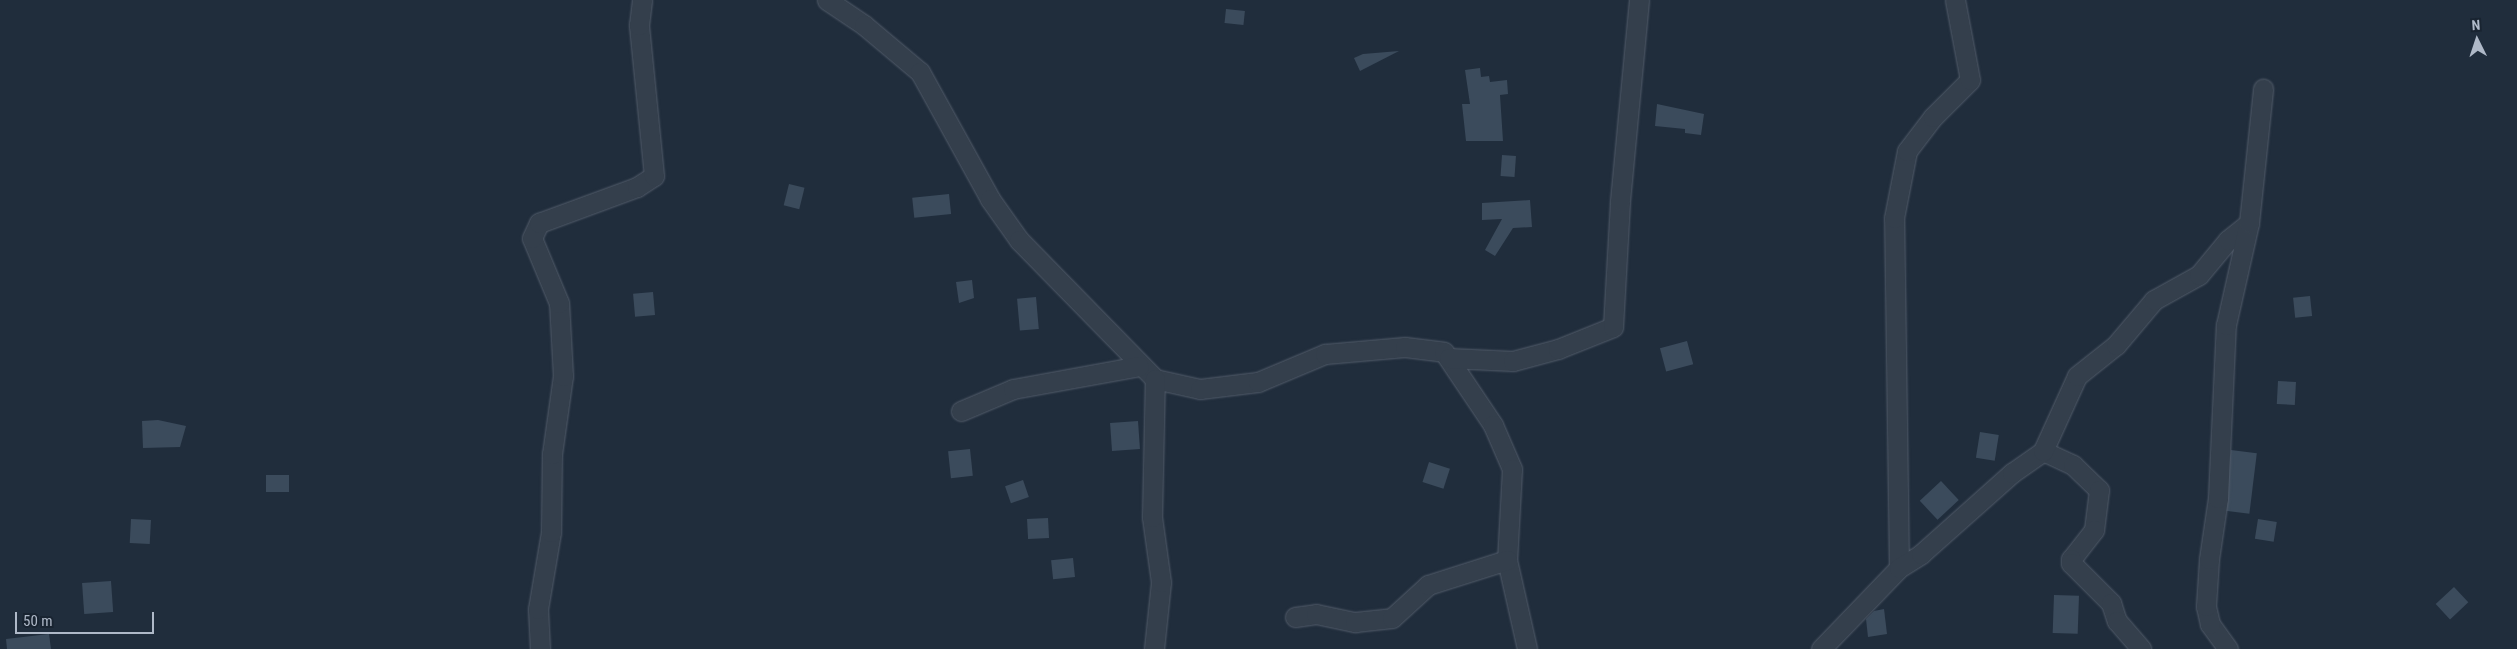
<!DOCTYPE html>
<style>
body{margin:0}
#map{position:relative;width:2517px;height:649px;overflow:hidden;background:#202d3c;font-family:"Roboto Condensed",sans-serif}
div>[style]{position:absolute}
[style*='--x']{left:calc(var(--x)*1px);top:calc(var(--y)*1px);width:calc(var(--w)*1px);rotate:calc(var(--a)*1deg)}
.building>*{inset:0;background:#3b4b5c;transform-origin:0 0}
.roads{filter:drop-shadow(0 0 1px #525c6a) drop-shadow(0 0 1px #525c6a)}
.minor>*{height:19px;margin:-9.5px;padding:0 9.5px;transform-origin:9.5px;border-radius:9.5px;background:#343f4c}
span{translate:-50% -50%;white-space:nowrap;text-align:center;line-height:1.15;-webkit-text-stroke:4px #192431;paint-order:stroke}
.north{position:absolute;left:2452px;top:15px;width:50px;height:50px;-webkit-text-stroke:4px #192431;paint-order:stroke;rotate:356deg;font-size:14px;font-weight:700;line-height:20px;text-align:center;color:#afb9c8}
.north::after{content:'';display:block;margin:auto;width:18px;height:22px;background:#afb9c8;clip-path:polygon(50% 0,100% 100%,50% 72%,0 100%)}
.scale{position:absolute;left:15px;top:612px;width:139px;height:22px;box-sizing:border-box;border:2px solid #afb9c8;border-top:0;padding-left:6px;font-size:15px;line-height:18px;white-space:nowrap;color:#afb9c8;-webkit-text-stroke:4px #192431;paint-order:stroke}
</style>
<div id="map">
<div class="building">
<i style="left:1226px;top:9px;width:19px;height:14px;rotate:6deg"></i>
<i style="clip-path:polygon(1399px 51px,1360px 71px,1354px 58px,1363px 54px)"></i>
<i style="clip-path:polygon(1480px 68px,1481px 77px,1489px 76px,1490px 82px,1507px 80px,1508px 94px,1500px 95px,1503px 141px,1466px 141px,1462px 104px,1470px 104px,1465px 70px)"></i>
<i style="clip-path:polygon(1657px 104px,1704px 114px,1701px 135px,1685px 133px,1685px 129px,1655px 126px)"></i>
<i style="left:1502px;top:155px;width:14px;height:21px;rotate:4deg"></i>
<i style="left:789px;top:184px;width:16px;height:22px;rotate:14deg"></i>
<i style="left:949px;top:194px;width:20px;height:37px;rotate:84deg"></i>
<i style="clip-path:polygon(1530px 200px,1532px 227px,1513px 228px,1495px 256px,1485px 250px,1502px 219px,1482px 220px,1482px 203px)"></i>
<i style="clip-path:polygon(972px 280px,974px 298px,959px 303px,956px 282px)"></i>
<i style="left:653px;top:292px;width:23px;height:20px;rotate:85deg"></i>
<i style="left:2310px;top:296px;width:20px;height:17px;rotate:84deg"></i>
<i style="left:1036px;top:297px;width:32px;height:19px;rotate:85deg"></i>
<i style="left:1687px;top:341px;width:24px;height:28px;rotate:75deg"></i>
<i style="left:2278px;top:381px;width:18px;height:23px;rotate:3deg"></i>
<i style="clip-path:polygon(158px 420px,186px 426px,180px 447px,143px 448px,142px 421px)"></i>
<i style="left:1138px;top:421px;width:28px;height:28px;rotate:86deg"></i>
<i style="left:1980px;top:432px;width:19px;height:26px;rotate:9deg"></i>
<i style="left:970px;top:449px;width:27px;height:22px;rotate:84deg"></i>
<i style="left:2231px;top:450px;width:26px;height:61px;rotate:7deg"></i>
<i style="left:1429px;top:462px;width:22px;height:21px;rotate:18deg"></i>
<i style="left:266px;top:475px;width:23px;height:17px"></i>
<i style="left:1023px;top:480px;width:18px;height:19px;rotate:71deg"></i>
<i style="left:1941px;top:481px;width:26px;height:29px;rotate:47deg"></i>
<i style="left:1048px;top:518px;width:20px;height:21px;rotate:87deg"></i>
<i style="left:131px;top:519px;width:20px;height:24px;rotate:3deg"></i>
<i style="left:2258px;top:519px;width:19px;height:20px;rotate:9deg"></i>
<i style="left:1073px;top:558px;width:19px;height:22px;rotate:84deg"></i>
<i style="left:111px;top:581px;width:31px;height:29px;rotate:86deg"></i>
<i style="left:2454px;top:587px;width:21px;height:25px;rotate:47deg"></i>
<i style="left:2054px;top:595px;width:25px;height:38px;rotate:2deg"></i>
<i style="clip-path:polygon(1884px 609px,1887px 634px,1868px 637px,1866px 619px,1874px 611px)"></i>
<i style="clip-path:polygon(49px 634px,51px 649px,7px 649px,6px 639px)"></i>
</div>
<div class="roads">
<div class="minor">
<i style="--x:827;--y:0;--w:45;--a:34"></i>
<i style="--x:864;--y:25;--w:73;--a:40"></i>
<i style="--x:920;--y:72;--w:145;--a:61.1"></i>
<i style="--x:990;--y:199;--w:50;--a:54.7"></i>
<i style="--x:1019;--y:240;--w:194;--a:45.6"></i>
<i style="--x:1155;--y:379;--w:46;--a:12.5"></i>
<i style="--x:1200;--y:389;--w:58;--a:-6.9"></i>
<i style="--x:1258;--y:382;--w:73;--a:-22.7"></i>
<i style="--x:1325;--y:354;--w:80;--a:-5"></i>
<i style="--x:1405;--y:347;--w:39;--a:7"></i>
<i style="--x:1444;--y:352;--w:88;--a:56.1"></i>
<i style="--x:1493;--y:425;--w:48;--a:66.6"></i>
<i style="--x:1512;--y:469;--w:91;--a:93.1"></i>
<i style="--x:1507;--y:560;--w:91;--a:77.3"></i>
<i style="--x:1449;--y:358;--w:64;--a:2.7"></i>
<i style="--x:1513;--y:361;--w:47;--a:-14.9"></i>
<i style="--x:1558;--y:349;--w:59;--a:-21.8"></i>
<i style="--x:1613;--y:327;--w:126;--a:-86.8"></i>
<i style="--x:1620;--y:201;--w:202;--a:-84.6"></i>
<i style="--x:961;--y:411;--w:56;--a:-22.9"></i>
<i style="--x:1013;--y:389;--w:128;--a:-10.3"></i>
<i style="--x:2043;--y:451;--w:33;--a:25"></i>
<i style="--x:2073;--y:465;--w:36;--a:44"></i>
<i style="--x:2099;--y:490;--w:40;--a:97.1"></i>
<i style="--x:2094;--y:530;--w:37;--a:128"></i>
<i style="--x:2071;--y:559;--w:4;--a:90"></i>
<i style="--x:2071;--y:563;--w:57;--a:45"></i>
<i style="--x:2111;--y:603;--w:19;--a:72"></i>
<i style="--x:2117;--y:621;--w:37;--a:49"></i>
<i style="--x:1899;--y:568;--w:350;--a:-90.8"></i>
<i style="--x:1894;--y:218;--w:68;--a:-79"></i>
<i style="--x:1907;--y:151;--w:43;--a:-52.6"></i>
<i style="--x:1933;--y:117;--w:52;--a:-45"></i>
<i style="--x:1970;--y:80;--w:81;--a:-100.6"></i>
<i style="--x:1295;--y:617;--w:21;--a:-8"></i>
<i style="--x:1316;--y:614;--w:40;--a:12"></i>
<i style="--x:1355;--y:622;--w:37;--a:-6"></i>
<i style="--x:1392;--y:618;--w:49;--a:-42.5"></i>
<i style="--x:1428;--y:585;--w:83;--a:-17.6"></i>
<i style="--x:540;--y:649;--w:40;--a:-92.9"></i>
<i style="--x:538;--y:609;--w:78;--a:-80.4"></i>
<i style="--x:551;--y:532;--w:78;--a:-89.3"></i>
<i style="--x:552;--y:454;--w:79;--a:-82"></i>
<i style="--x:563;--y:376;--w:73;--a:-93.1"></i>
<i style="--x:559;--y:303;--w:70;--a:-112.6"></i>
<i style="--x:532;--y:238;--w:17;--a:-65"></i>
<i style="--x:539;--y:223;--w:104;--a:-20.2"></i>
<i style="--x:637;--y:187;--w:20;--a:-33"></i>
<i style="--x:654;--y:176;--w:152;--a:-95.7"></i>
<i style="--x:639;--y:25;--w:25;--a:-83"></i>
<i style="--x:1154;--y:649;--w:67;--a:-84"></i>
<i style="--x:1161;--y:582;--w:66;--a:-97.9"></i>
<i style="--x:1152;--y:517;--w:138;--a:-88.8"></i>
<i style="--x:1821;--y:649;--w:112;--a:-46.1"></i>
<i style="--x:1899;--y:568;--w:26;--a:-32"></i>
<i style="--x:1921;--y:554;--w:122;--a:-41.7"></i>
<i style="--x:2012;--y:473;--w:38;--a:-35"></i>
<i style="--x:2043;--y:451;--w:82;--a:-65.6"></i>
<i style="--x:2077;--y:376;--w:50;--a:-38.5"></i>
<i style="--x:2116;--y:345;--w:59;--a:-49.8"></i>
<i style="--x:2154;--y:300;--w:51;--a:-29.1"></i>
<i style="--x:2199;--y:275;--w:45;--a:-50.4"></i>
<i style="--x:2228;--y:240;--w:27;--a:-39"></i>
<i style="--x:2228;--y:649;--w:31;--a:-126"></i>
<i style="--x:2210;--y:624;--w:18;--a:-103"></i>
<i style="--x:2206;--y:606;--w:47;--a:-86.3"></i>
<i style="--x:2209;--y:559;--w:62;--a:-81.6"></i>
<i style="--x:2218;--y:498;--w:173;--a:-87.4"></i>
<i style="--x:2226;--y:325;--w:105;--a:-77.3"></i>
<i style="--x:2249;--y:223;--w:135;--a:-84"></i>
</div>
</div>
<div class="north">N</div>
<div class="scale">50 m</div>
</div>
